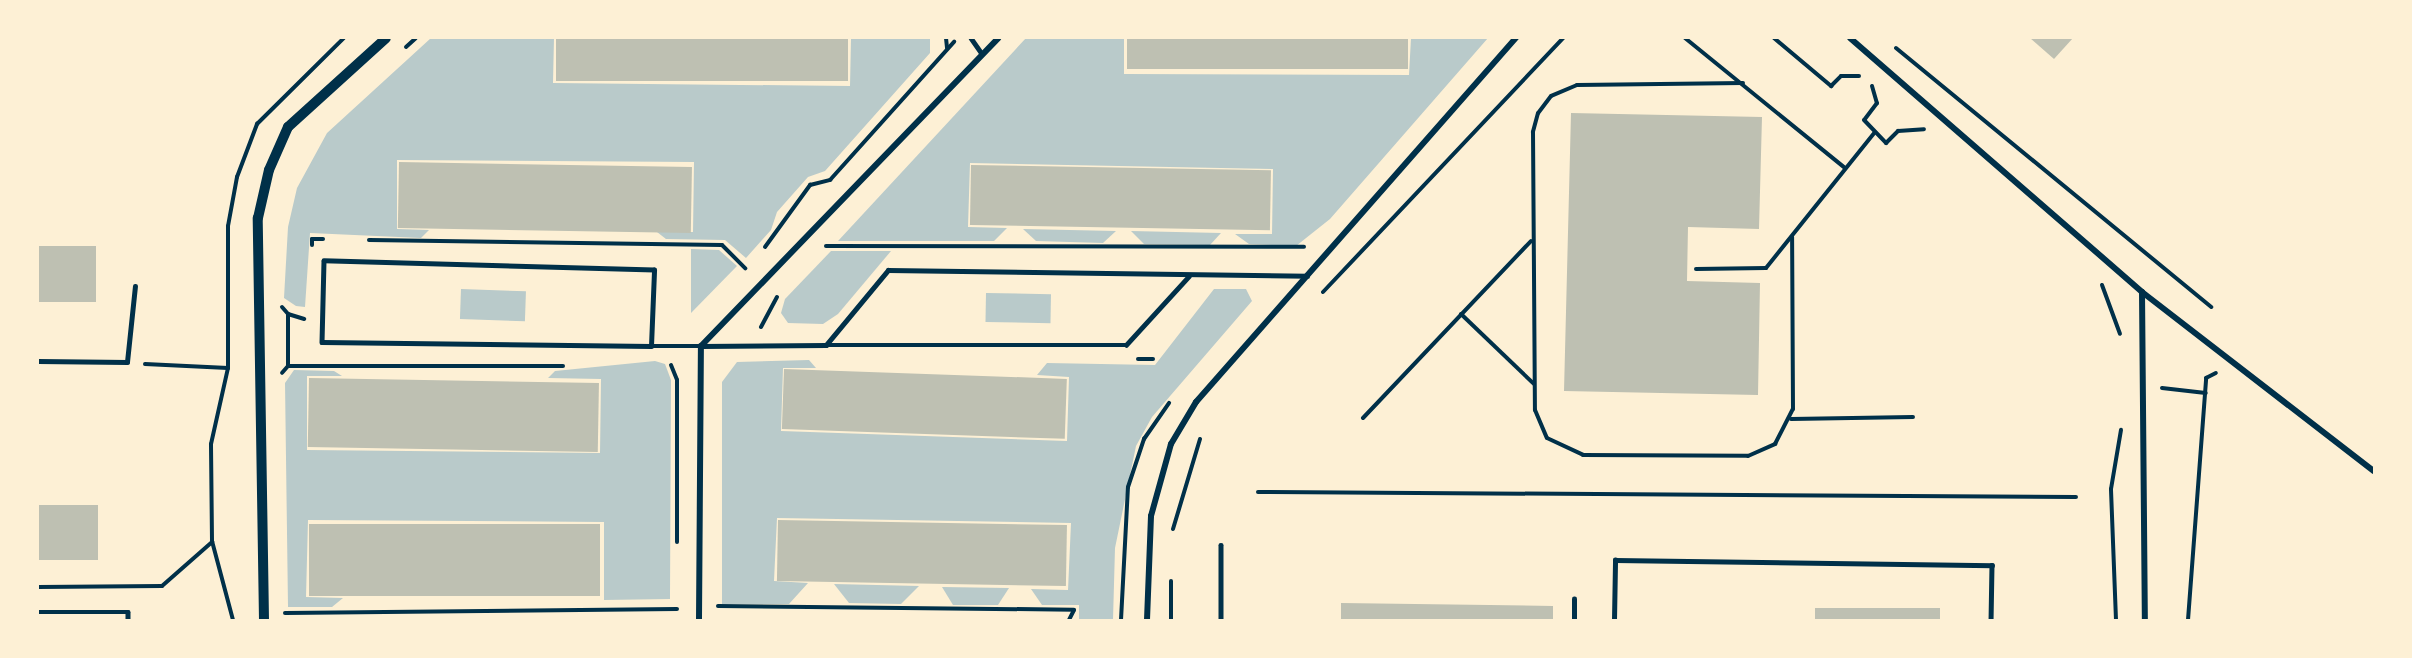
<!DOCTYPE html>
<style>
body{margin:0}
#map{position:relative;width:2412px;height:658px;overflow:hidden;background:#fdf0d5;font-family:"Noto Sans",sans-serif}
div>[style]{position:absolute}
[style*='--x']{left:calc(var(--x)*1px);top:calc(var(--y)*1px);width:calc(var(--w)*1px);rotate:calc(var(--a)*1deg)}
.green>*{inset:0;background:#b9caca;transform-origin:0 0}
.building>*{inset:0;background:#bec0b2;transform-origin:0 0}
.path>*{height:4px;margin:-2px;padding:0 2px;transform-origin:2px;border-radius:2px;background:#003049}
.service>*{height:4.5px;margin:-2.25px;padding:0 2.25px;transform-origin:2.25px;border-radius:2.25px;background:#003049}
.minor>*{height:6px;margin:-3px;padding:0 3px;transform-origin:3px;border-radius:3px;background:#003049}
.tertiary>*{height:10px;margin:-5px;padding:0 5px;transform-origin:5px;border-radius:5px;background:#003049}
span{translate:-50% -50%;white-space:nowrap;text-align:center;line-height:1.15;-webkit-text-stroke:4.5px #fdf0d5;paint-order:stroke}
.frame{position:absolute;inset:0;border:39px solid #fdf0d5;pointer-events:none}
</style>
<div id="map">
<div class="green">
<i style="clip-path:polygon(431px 38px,554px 38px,553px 83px,850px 86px,851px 38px,930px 38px,930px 53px,825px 171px,808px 177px,777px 212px,771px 230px,746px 258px,725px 240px,666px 239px,657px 232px,693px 232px,694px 162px,397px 160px,397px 229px,429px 230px,421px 238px,310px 233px,305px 307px,296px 306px,284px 298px,288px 227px,297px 188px,327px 133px)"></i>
<i style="clip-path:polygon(1026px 38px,1124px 38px,1124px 74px,1409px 75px,1411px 38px,1488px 38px,1330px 219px,1296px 246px,1249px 244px,1235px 234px,1272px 234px,1273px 169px,970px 163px,968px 227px,1007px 228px,994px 241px,838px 241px)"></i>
<i style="clip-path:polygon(1023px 229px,1116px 231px,1103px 243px,1036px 241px)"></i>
<i style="clip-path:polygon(1131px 231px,1221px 233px,1210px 245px,1144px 244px)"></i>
<i style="clip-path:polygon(691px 249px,719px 250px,737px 266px,691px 313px)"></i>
<i style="clip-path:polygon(831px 251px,891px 251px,838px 314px,823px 324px,788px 323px,781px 313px,785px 299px)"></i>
<i style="left:461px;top:289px;width:65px;height:30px;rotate:2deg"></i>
<i style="clip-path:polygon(1214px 289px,1246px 289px,1252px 301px,1152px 417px,1136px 446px,1115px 548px,1113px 620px,1079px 620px,1079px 605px,1042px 605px,1031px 589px,1068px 590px,1071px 523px,777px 518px,774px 581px,808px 583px,789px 604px,722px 604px,722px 382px,737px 362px,809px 360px,816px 368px,783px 368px,781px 431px,1067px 441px,1069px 377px,1037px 375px,1047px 363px,1155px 365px)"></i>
<i style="left:986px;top:293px;width:65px;height:29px;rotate:1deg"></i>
<i style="clip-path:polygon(655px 361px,665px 364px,671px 380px,670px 599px,604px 600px,604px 522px,308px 520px,306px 597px,343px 598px,332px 607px,288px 607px,285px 383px,294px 370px,334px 371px,342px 376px,307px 376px,307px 450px,600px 453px,601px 379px,548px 378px,555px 371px)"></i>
<i style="clip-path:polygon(834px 584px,919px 586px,901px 604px,849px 603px)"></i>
<i style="clip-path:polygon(942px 587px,1009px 588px,998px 605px,953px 605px)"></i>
</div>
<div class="building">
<i style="left:556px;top:38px;width:292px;height:43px"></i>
<i style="left:1127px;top:38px;width:281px;height:31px"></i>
<i style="clip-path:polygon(2030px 38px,2073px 38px,2054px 59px)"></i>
<i style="clip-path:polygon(1571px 113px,1762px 117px,1759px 229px,1688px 227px,1687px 281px,1760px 283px,1758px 395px,1564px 391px)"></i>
<i style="left:399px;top:162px;width:293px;height:66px;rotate:1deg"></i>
<i style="left:971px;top:165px;width:300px;height:60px;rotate:1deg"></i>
<i style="left:38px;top:246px;width:58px;height:56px"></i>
<i style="left:784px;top:369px;width:283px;height:60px;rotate:2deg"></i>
<i style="left:309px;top:378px;width:290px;height:69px;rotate:1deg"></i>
<i style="left:38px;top:505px;width:60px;height:55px"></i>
<i style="left:778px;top:520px;width:289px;height:61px;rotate:1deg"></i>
<i style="left:309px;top:524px;width:291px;height:72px"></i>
<i style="clip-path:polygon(1341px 603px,1553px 606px,1553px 620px,1341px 620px)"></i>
<i style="left:1815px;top:608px;width:125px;height:12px"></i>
</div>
<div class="path">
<i style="--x:946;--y:38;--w:10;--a:84"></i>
<i style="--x:1685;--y:38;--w:206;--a:39.1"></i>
<i style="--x:1774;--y:38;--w:75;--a:40.1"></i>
<i style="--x:1831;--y:86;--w:14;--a:-45"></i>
<i style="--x:1841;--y:76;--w:18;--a:0"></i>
<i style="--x:406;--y:47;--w:13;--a:-42"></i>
<i style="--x:1896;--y:48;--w:408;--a:39.4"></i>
<i style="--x:1743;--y:83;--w:166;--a:179.3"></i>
<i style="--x:1577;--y:85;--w:28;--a:157"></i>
<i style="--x:1551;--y:96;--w:21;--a:127"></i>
<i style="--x:1538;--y:113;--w:20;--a:105"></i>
<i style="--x:1533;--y:132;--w:278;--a:89.6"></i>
<i style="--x:1535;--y:410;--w:30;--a:67"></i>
<i style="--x:1547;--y:438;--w:40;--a:25"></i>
<i style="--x:1583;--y:455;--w:165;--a:0.3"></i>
<i style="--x:1748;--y:456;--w:30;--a:-24"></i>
<i style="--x:1775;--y:444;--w:39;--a:-63"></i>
<i style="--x:1793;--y:409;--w:172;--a:-90.3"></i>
<i style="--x:1872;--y:86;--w:18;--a:74"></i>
<i style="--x:1877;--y:103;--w:21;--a:127"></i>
<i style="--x:1864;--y:120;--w:32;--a:46"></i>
<i style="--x:1886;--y:143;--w:17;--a:-45"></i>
<i style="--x:1898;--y:131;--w:26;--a:-4"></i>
<i style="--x:369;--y:240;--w:353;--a:0.8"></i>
<i style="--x:722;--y:245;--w:33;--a:45"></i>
<i style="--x:312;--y:245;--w:6;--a:-90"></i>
<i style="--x:312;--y:239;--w:11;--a:0"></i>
<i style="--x:826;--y:246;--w:478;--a:0.1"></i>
<i style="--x:765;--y:247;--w:77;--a:-54"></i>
<i style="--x:810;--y:185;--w:21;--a:-14"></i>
<i style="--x:830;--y:180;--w:186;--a:-48.1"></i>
<i style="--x:1696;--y:269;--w:70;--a:-0.8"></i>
<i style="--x:1766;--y:268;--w:174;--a:-51.3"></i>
<i style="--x:2102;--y:285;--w:52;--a:69.8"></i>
<i style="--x:1323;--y:292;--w:349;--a:-46.6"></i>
<i style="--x:282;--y:307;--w:9;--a:49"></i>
<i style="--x:288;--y:314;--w:52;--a:90"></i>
<i style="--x:288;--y:366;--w:9;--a:131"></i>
<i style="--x:288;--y:314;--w:17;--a:17"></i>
<i style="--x:1461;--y:314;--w:101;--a:43.8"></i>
<i style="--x:761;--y:327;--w:34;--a:-62"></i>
<i style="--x:1138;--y:359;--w:15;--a:0"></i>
<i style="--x:145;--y:364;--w:83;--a:2.8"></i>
<i style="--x:671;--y:365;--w:16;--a:68"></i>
<i style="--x:677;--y:380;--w:162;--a:90"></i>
<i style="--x:288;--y:366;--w:275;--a:0"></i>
<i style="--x:2162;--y:388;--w:44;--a:6.5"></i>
<i style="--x:1363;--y:418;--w:244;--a:-46.5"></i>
<i style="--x:1791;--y:419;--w:122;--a:-0.9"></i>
<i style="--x:1258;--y:492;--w:818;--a:0.35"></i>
<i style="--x:1173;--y:529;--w:94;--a:-73.3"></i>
<i style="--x:1171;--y:581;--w:39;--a:90"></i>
<i style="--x:38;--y:587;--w:124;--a:-0.5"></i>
<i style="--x:162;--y:586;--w:67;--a:-41.3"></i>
<i style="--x:718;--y:606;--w:356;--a:0.6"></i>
<i style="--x:1074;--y:610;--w:11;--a:117"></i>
<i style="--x:285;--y:613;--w:392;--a:-0.6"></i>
<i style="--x:233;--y:620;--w:82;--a:-104.9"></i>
<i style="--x:212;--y:541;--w:97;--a:-90.6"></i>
<i style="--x:211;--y:444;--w:78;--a:-77.4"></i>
<i style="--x:228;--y:368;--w:142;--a:-90"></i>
<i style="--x:228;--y:226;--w:50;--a:-79.6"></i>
<i style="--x:237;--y:177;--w:57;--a:-69.3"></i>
<i style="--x:257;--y:124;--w:122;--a:-44.7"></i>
<i style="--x:1121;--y:620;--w:133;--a:-87"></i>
<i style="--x:1128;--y:487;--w:51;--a:-71.6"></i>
<i style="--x:1144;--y:439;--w:44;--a:-55.2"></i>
<i style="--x:2116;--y:620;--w:131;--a:-92.2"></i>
<i style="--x:2111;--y:489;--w:60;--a:-80.4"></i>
<i style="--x:2188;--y:620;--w:243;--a:-85.7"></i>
<i style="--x:2206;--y:378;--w:11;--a:-27"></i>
</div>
<div class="service">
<i style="--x:971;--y:38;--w:19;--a:55"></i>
<i style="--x:827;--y:345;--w:299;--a:0"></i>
<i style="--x:1126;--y:345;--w:93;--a:-47.6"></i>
<i style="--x:651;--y:346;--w:76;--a:-87.7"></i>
<i style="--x:654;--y:270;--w:330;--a:-178.4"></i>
<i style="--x:324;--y:261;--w:81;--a:91.4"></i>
<i style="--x:322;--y:342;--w:329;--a:0.7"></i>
<i style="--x:651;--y:346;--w:50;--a:0"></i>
<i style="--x:701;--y:346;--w:125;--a:-0.5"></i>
<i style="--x:826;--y:345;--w:97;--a:-50.4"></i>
<i style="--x:888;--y:270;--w:419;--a:0.8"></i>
<i style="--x:38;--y:361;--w:89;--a:0.6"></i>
<i style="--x:127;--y:362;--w:76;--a:-84"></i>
<i style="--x:1221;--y:545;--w:75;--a:90"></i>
<i style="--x:38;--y:612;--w:90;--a:0"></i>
<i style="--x:128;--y:612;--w:8;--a:90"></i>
<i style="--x:1574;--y:620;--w:21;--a:-90"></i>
<i style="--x:1614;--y:620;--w:60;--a:-89"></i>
<i style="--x:1615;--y:560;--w:377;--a:0.8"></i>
<i style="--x:1992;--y:565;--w:55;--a:91"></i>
</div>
<div class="minor">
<i style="--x:1850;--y:38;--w:387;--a:41"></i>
<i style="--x:2142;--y:292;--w:293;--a:37.7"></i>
<i style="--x:2142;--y:292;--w:328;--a:89.5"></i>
<i style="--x:699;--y:620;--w:274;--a:-89.6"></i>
<i style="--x:701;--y:346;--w:428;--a:-46"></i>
<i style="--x:1147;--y:620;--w:104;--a:-87.8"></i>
<i style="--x:1151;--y:516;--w:75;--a:-74.5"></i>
<i style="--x:1171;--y:444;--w:49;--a:-59.2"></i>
<i style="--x:1196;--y:402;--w:485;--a:-48.7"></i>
</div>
<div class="tertiary">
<i style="--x:264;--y:620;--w:402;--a:-90.9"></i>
<i style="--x:258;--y:218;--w:49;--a:-77.1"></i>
<i style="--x:269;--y:170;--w:47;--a:-66.2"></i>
<i style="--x:288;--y:127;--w:132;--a:-42.2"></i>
</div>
<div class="frame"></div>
</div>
